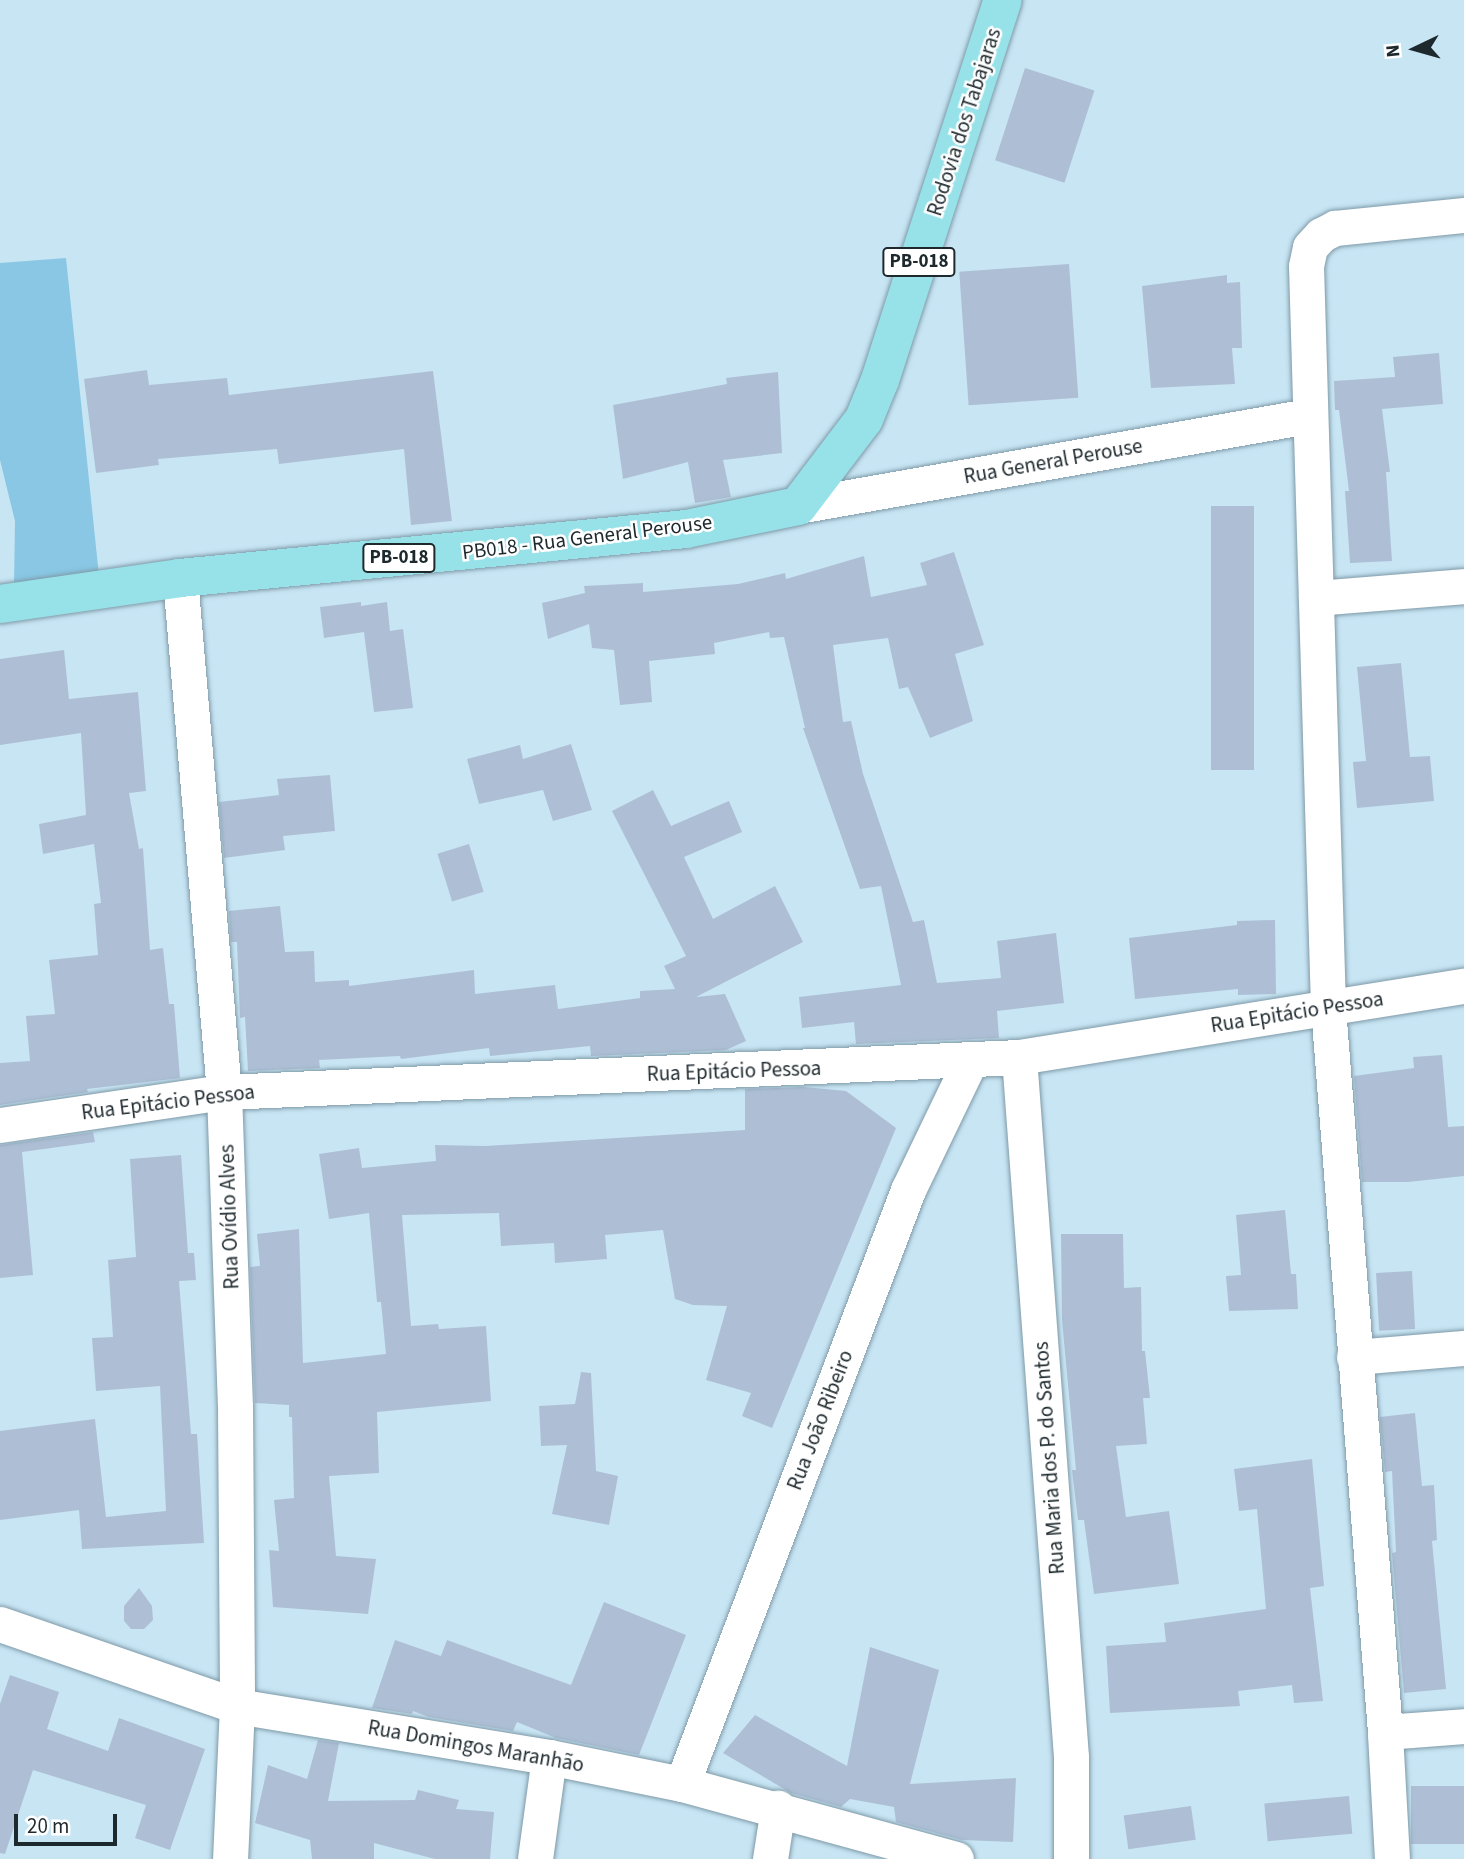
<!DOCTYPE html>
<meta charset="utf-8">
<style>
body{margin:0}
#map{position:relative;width:1464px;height:1859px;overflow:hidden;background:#c8e5f4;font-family:"Source Sans 3",sans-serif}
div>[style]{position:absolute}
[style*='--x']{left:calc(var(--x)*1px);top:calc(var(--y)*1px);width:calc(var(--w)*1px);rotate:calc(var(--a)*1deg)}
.green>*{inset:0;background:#89c7e4}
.building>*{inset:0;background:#aebfd5;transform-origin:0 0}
.roads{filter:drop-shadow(0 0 2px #7f9aa8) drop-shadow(0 0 2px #7f9aa8)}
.minor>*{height:35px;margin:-17.5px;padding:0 17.5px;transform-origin:17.5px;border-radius:17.5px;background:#fff}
.primary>*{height:38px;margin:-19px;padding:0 19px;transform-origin:19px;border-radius:19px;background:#97e2e8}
span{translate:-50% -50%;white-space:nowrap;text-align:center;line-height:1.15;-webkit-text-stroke:5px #fff;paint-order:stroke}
.shield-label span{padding:2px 5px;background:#fff;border:2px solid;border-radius:5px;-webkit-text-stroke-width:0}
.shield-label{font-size:19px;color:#1e292e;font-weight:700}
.street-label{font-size:21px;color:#1e292e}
.north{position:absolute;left:1380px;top:14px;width:70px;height:70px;-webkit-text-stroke:5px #fff;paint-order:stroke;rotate:265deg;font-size:19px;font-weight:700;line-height:28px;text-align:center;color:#1e292e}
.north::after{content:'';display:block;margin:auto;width:24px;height:32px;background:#1e292e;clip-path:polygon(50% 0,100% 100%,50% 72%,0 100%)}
.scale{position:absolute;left:14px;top:1814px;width:103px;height:32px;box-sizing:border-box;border:4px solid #1e292e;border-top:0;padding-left:9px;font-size:21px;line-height:24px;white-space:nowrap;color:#1e292e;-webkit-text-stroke:5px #fff;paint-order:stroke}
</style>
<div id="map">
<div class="green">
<i style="clip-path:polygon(66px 258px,99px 576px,14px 586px,15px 521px,0 460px,0 263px)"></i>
</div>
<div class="building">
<i style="left:1025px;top:68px;width:73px;height:97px;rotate:18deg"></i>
<i style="left:1069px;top:264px;width:134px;height:110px;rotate:86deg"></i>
<i style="clip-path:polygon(1227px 275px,1227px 283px,1240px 282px,1242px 348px,1232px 348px,1235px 384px,1151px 388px,1142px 286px)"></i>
<i style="clip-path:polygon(1439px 353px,1443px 404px,1382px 409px,1390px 472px,1386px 472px,1392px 561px,1350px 563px,1345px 491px,1349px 491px,1339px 410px,1335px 410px,1334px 381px,1395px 377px,1393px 357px)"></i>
<i style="clip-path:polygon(147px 370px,149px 385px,227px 378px,229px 395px,433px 371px,452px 521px,411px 525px,404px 449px,279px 464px,277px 449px,158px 459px,159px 465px,96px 473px,84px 379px)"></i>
<i style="clip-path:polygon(778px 372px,782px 453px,723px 460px,731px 497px,695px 503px,688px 462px,623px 479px,613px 405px,727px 384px,726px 378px)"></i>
<i style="left:1211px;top:506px;width:43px;height:264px"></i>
<i style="clip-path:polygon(954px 552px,984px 645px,955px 654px,973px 721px,930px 738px,908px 687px,899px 689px,888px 638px,833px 645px,843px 722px,851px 721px,863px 774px,913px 922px,924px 920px,937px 983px,1001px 978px,997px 941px,1056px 933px,1064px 1003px,997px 1011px,999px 1038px,856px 1044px,854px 1022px,802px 1028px,799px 997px,901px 985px,881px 886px,860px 889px,803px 728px,805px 728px,784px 637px,770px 638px,769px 632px,714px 643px,715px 654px,649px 661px,652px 702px,620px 705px,614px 650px,592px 648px,589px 624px,548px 639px,542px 603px,585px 593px,584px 586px,643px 583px,643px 592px,738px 584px,785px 573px,786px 579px,864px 556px,871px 597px,927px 585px,920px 563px)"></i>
<i style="clip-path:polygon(361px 602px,361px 606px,387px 602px,390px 631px,403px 629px,413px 708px,374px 712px,364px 632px,324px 638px,320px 607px)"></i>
<i style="clip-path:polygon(64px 650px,69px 699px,138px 692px,146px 791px,129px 793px,139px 849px,143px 848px,150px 950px,163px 948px,169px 1004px,174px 1004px,180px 1078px,87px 1089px,88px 1092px,0 1105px,0 1063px,30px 1061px,26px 1016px,55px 1014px,49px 960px,98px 955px,94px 904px,101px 903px,94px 844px,43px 854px,39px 824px,86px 815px,81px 733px,0 745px,0 659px)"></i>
<i style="clip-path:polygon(1401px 663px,1410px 757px,1430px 756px,1434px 801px,1357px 808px,1353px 762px,1366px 761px,1357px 667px)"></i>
<i style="clip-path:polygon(571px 744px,592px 810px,553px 821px,543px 790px,479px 804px,467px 759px,520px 745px,523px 759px)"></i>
<i style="clip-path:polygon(330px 775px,335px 831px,283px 836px,285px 850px,224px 858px,219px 802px,279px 795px,277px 779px)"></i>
<i style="clip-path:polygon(653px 790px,671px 826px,729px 801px,742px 832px,684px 857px,713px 919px,775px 886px,803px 942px,696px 997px,725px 994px,746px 1041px,726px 1050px,591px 1056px,590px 1046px,490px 1056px,489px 1048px,401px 1059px,400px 1056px,319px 1060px,320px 1068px,248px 1071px,245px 1017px,240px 1018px,237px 942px,231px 942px,229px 911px,280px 906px,285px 952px,314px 951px,315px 982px,349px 980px,349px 986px,474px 970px,475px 994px,555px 985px,558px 1009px,640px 998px,640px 991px,675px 989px,664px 966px,686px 956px,612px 811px)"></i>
<i style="left:469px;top:844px;width:50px;height:33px;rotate:73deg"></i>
<i style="clip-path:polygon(1275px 920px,1276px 994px,1238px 995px,1238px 989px,1135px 999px,1129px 938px,1237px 925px,1237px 921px)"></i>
<i style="clip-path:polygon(1442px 1055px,1448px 1127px,1464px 1126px,1464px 1176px,1408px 1182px,1362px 1182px,1354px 1076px,1414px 1068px,1413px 1057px)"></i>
<i style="clip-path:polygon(804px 1087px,846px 1091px,896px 1128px,772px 1428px,742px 1416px,751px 1393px,706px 1380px,727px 1306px,693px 1305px,675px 1299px,663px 1230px,605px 1235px,607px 1259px,555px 1263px,554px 1243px,501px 1246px,499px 1213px,402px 1215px,411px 1326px,438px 1324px,439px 1329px,486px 1326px,491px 1401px,377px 1412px,379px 1473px,329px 1476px,336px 1556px,376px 1559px,368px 1614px,273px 1607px,269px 1550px,279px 1551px,274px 1500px,294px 1498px,292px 1417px,289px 1417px,289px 1405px,255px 1403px,250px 1267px,260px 1266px,257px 1234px,299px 1229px,303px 1363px,386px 1354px,381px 1302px,377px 1302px,369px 1213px,329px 1219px,319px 1154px,359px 1148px,362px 1168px,436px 1161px,435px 1145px,486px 1146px,745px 1130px,745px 1089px)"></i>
<i style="clip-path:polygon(93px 1132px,95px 1142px,22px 1152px,33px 1275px,0 1278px,0 1145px)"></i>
<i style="clip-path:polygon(181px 1155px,188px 1253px,194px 1253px,196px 1280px,179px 1281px,191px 1434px,197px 1434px,204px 1543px,82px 1549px,79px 1510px,0 1520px,0 1431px,95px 1419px,106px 1517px,166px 1511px,160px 1386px,96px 1391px,92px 1338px,113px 1337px,108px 1260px,136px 1257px,130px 1159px)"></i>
<i style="clip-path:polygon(1285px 1210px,1291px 1274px,1296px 1274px,1298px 1309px,1229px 1311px,1226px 1276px,1241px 1275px,1236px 1215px)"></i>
<i style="clip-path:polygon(1061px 1234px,1123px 1234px,1124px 1288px,1141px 1287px,1142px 1351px,1145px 1351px,1150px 1398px,1143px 1398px,1147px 1444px,1116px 1446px,1126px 1517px,1169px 1511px,1179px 1584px,1094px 1594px,1084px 1520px,1078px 1520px,1072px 1470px,1076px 1470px,1062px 1320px)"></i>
<i style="left:1412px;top:1271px;width:58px;height:36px;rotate:87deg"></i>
<i style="clip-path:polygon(581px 1372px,591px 1373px,596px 1471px,618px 1476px,609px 1525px,552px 1514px,567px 1445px,541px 1446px,539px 1406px,575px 1404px)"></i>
<i style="clip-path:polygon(1415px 1413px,1422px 1486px,1434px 1485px,1437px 1540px,1432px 1541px,1446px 1689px,1404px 1693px,1392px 1553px,1396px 1552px,1392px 1471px,1385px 1472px,1380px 1417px)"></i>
<i style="clip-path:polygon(1312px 1459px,1324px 1586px,1310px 1588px,1323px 1701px,1294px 1703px,1292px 1685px,1238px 1691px,1240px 1706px,1110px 1713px,1106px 1646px,1166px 1642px,1164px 1623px,1266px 1609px,1257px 1509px,1239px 1511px,1234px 1469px)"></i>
<i style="clip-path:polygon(139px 1588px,152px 1606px,153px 1620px,144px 1629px,131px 1629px,124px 1621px,124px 1606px)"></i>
<i style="clip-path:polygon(604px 1602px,686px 1635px,639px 1755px,556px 1738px,517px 1722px,513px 1731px,429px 1717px,413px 1711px,412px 1714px,372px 1708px,395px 1640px,441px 1656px,447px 1640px,571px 1685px)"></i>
<i style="clip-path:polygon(870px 1647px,939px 1670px,910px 1784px,1016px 1778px,1013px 1842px,962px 1840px,896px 1822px,894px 1807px,850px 1799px,841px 1807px,791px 1793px,723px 1753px,755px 1715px,847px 1766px)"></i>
<i style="clip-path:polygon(10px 1675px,59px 1692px,47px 1729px,108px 1751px,119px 1718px,205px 1749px,170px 1850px,135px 1838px,146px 1805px,33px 1770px,5px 1854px,0 1853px,0 1704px)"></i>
<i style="clip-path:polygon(318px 1740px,339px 1743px,328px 1801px,415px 1800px,418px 1790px,459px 1800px,456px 1809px,494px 1812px,490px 1859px,435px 1859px,374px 1843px,374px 1859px,312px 1859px,310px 1840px,255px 1823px,268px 1765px,307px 1779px)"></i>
<i style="left:1464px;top:1786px;width:58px;height:53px;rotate:90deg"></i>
<i style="left:1349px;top:1796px;width:38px;height:85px;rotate:85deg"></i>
<i style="left:1191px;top:1806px;width:34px;height:68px;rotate:82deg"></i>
</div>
<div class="roads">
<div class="minor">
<i style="--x:798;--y:506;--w:518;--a:-10.01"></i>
<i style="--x:180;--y:578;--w:516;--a:85.11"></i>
<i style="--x:224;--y:1092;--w:314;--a:88"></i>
<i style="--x:235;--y:1406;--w:300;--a:89.6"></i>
<i style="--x:237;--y:1706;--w:153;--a:92.6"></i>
<i style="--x:1316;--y:598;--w:148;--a:-4.6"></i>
<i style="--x:1019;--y:1057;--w:702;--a:85.75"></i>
<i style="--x:1071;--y:1757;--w:102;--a:90"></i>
<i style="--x:0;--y:1125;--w:226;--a:-8.4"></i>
<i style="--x:224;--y:1092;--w:796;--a:-2.52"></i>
<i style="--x:1019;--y:1057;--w:451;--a:-9.1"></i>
<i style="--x:1354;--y:1357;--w:110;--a:-4.7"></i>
<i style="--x:0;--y:1624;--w:251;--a:19.1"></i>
<i style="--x:237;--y:1706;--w:316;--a:9.3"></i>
<i style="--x:549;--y:1757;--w:136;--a:11.5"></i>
<i style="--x:682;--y:1784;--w:284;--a:15.3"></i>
<i style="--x:1385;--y:1732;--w:79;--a:-4.3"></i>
<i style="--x:682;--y:1784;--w:636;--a:-69.17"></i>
<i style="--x:908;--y:1190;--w:143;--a:-64.3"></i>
<i style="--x:535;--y:1859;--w:103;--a:-82.2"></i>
<i style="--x:770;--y:1859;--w:52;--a:-81.1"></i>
<i style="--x:1392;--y:1859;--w:127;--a:-93.2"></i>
<i style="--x:1385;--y:1732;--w:727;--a:-94.5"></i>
<i style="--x:1328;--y:1007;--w:741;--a:-91.7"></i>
<i style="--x:1306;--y:266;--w:19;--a:-78"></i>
<i style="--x:1310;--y:247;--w:16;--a:-47"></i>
<i style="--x:1321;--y:235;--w:16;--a:-27"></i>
<i style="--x:1335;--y:228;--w:130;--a:-5.8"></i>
</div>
<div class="primary">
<i style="--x:0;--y:604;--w:182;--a:-8.2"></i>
<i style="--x:180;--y:578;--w:508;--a:-5.53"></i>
<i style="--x:686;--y:529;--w:114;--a:-11.6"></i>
<i style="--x:798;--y:506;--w:109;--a:-52.8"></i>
<i style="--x:864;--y:419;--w:42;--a:-67.7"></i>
<i style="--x:880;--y:380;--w:399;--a:-72.1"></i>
</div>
</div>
<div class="shield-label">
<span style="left:919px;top:262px">PB-018</span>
<span style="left:399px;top:558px">PB-018</span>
</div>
<div class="street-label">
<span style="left:964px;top:122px;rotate:-72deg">Rodovia dos Tabajaras</span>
<span style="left:1053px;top:461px;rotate:-10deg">Rua General Perouse</span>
<span style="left:587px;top:537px;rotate:-7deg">PB018 - Rua General Perouse</span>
<span style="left:1297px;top:1012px;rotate:-9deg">Rua Epitácio Pessoa</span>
<span style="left:734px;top:1071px;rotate:-2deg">Rua Epitácio Pessoa</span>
<span style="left:168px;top:1102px;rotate:-7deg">Rua Epitácio Pessoa</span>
<span style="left:229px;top:1217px;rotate:-92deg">Rua Ovídio Alves</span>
<span style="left:820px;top:1420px;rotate:-69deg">Rua João Ribeiro</span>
<span style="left:1049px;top:1458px;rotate:-94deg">Rua Maria dos P. do Santos</span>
<span style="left:476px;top:1746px;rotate:10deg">Rua Domingos Maranhão</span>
</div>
<div class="north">N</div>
<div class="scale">20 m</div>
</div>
